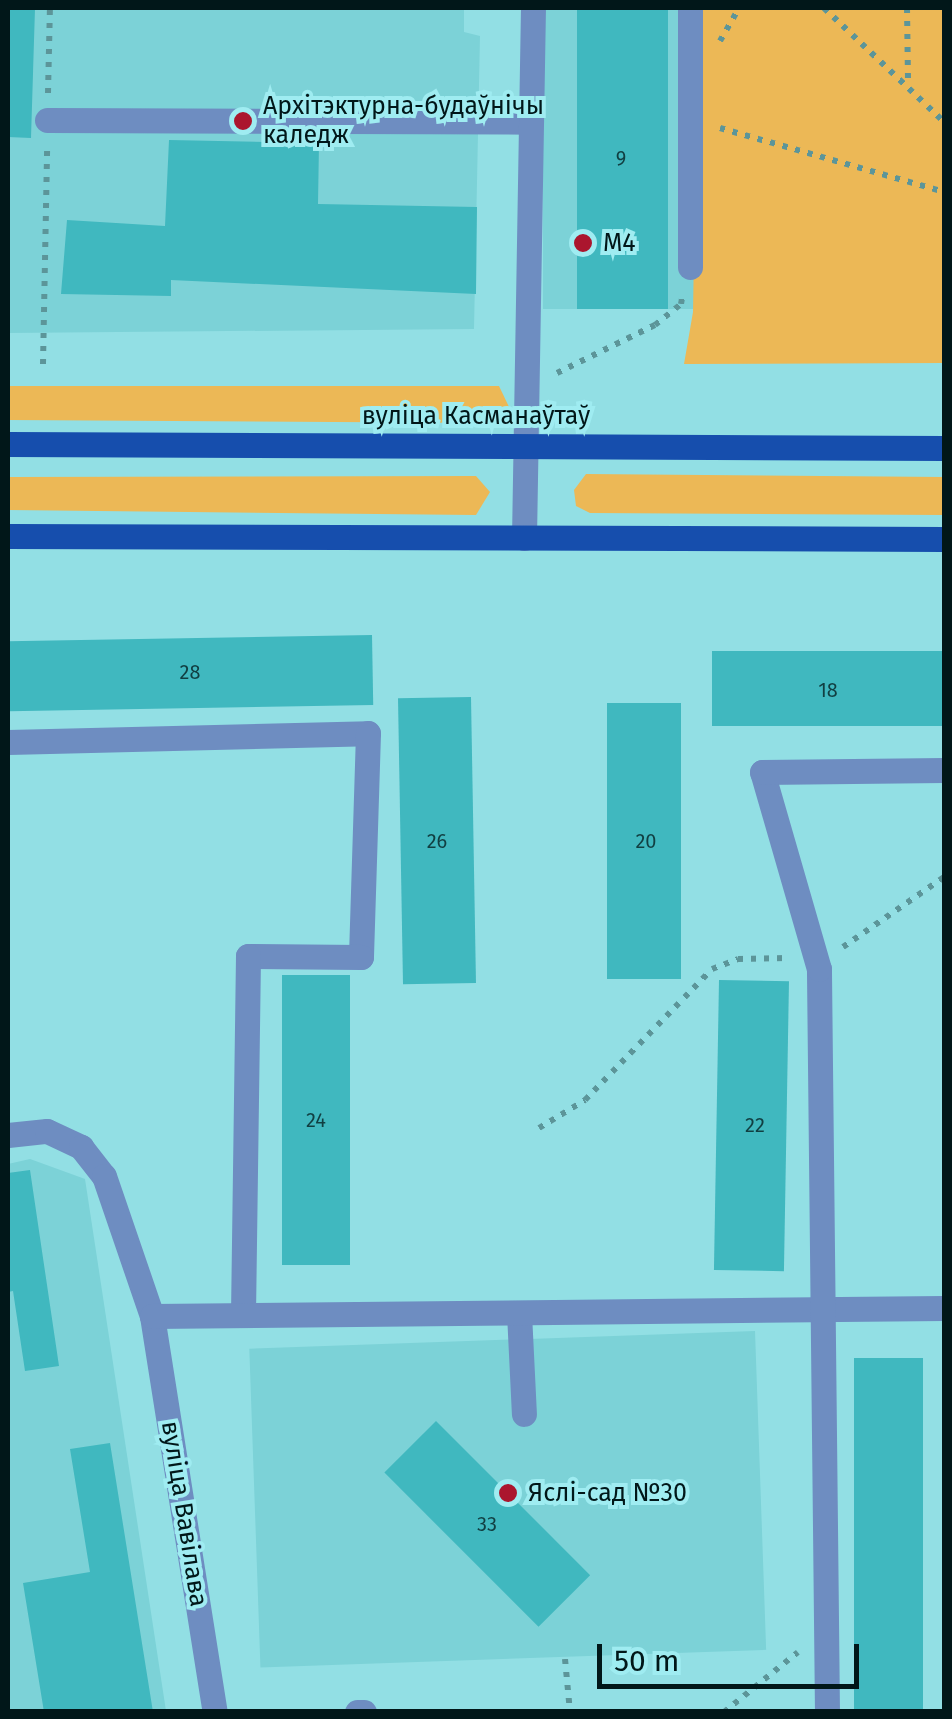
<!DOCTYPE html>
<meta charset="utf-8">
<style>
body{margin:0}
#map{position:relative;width:952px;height:1719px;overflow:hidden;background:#92dfe4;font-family:"Fira Sans",sans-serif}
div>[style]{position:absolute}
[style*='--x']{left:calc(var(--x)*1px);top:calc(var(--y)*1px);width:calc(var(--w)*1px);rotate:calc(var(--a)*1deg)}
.built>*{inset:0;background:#7cd2d7;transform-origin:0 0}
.green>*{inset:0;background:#ecb856}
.building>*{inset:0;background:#40b8bf;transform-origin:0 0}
.path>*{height:6px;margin-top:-3px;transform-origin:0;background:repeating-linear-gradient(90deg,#5c9599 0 5px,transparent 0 13px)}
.minor>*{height:25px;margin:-12.5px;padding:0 12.5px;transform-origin:12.5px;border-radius:12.5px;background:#6e8dc1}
.major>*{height:25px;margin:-12.5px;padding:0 12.5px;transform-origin:12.5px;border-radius:12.5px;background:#164ead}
.dots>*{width:28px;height:28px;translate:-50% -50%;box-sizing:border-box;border:5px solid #9fecf1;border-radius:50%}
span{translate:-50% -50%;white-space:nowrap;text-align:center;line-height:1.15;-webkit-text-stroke:8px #9fecf1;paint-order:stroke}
.number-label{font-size:20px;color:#113f42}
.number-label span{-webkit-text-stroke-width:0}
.poi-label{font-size:25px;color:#011719}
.left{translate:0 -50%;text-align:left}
.street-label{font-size:25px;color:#011719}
.frame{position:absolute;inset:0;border:10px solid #011719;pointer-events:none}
.scale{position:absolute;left:597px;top:1644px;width:262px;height:45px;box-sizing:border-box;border:5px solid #011719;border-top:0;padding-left:12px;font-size:30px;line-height:35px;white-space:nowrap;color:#011719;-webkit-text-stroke:8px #9fecf1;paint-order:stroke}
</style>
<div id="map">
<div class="built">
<i style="clip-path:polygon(8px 8px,464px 8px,464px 32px,480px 36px,474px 329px,8px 333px)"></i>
<i style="left:543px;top:8px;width:155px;height:301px"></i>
<i style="clip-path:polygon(30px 1159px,85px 1179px,166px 1711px,8px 1711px,8px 1164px)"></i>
<i style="left:755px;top:1331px;width:319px;height:506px;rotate:88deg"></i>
</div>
<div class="green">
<i style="clip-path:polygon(698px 8px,944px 8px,944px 363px,684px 364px,693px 312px)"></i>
<i style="clip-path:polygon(8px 386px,499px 386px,510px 409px,498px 423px,8px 420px)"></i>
<i style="clip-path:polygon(586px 474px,944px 477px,944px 515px,590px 513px,576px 506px,574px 490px)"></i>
<i style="clip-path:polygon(476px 476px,490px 492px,476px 515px,8px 510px,8px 477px)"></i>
</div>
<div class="building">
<i style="clip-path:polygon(8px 8px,35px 8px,31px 138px,8px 137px)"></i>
<i style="left:577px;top:8px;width:91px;height:301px"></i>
<i style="clip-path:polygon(169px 140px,319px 143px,318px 204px,477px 207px,476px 294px,171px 280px,171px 296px,61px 294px,67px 220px,165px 226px)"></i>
<i style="left:372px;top:635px;width:70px;height:364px;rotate:89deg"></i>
<i style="left:712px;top:651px;width:232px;height:75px"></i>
<i style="left:471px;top:697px;width:286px;height:73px;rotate:89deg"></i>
<i style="left:607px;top:703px;width:74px;height:276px"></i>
<i style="left:282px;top:975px;width:68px;height:290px"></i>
<i style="left:719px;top:980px;width:70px;height:290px;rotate:1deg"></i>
<i style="clip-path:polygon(30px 1170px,59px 1366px,25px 1371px,13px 1291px,8px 1292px,8px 1173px)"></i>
<i style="left:923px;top:1358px;width:354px;height:69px;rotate:90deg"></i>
<i style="left:436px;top:1421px;width:218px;height:73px;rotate:45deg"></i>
<i style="clip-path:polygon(110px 1443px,153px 1712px,44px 1712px,23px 1583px,90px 1572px,70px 1449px)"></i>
</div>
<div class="path">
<i style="--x:824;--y:8;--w:166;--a:43.5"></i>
<i style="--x:907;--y:8;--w:76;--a:89.2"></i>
<i style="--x:720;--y:41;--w:38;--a:-60"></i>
<i style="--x:48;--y:93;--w:85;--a:-88.7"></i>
<i style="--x:720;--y:128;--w:233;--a:15.9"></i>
<i style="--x:43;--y:364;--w:218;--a:-88.9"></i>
<i style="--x:557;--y:373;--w:109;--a:-26.1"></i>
<i style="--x:655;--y:325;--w:33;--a:-39"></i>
<i style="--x:681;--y:304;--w:11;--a:-80"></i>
<i style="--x:843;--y:947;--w:123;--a:-34.7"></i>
<i style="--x:539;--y:1128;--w:54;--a:-31.3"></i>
<i style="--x:585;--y:1100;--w:182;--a:-45.9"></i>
<i style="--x:712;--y:969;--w:28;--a:-21"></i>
<i style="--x:738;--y:959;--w:50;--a:-1.1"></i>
<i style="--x:565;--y:1659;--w:53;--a:84.6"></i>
<i style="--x:724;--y:1712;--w:95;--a:-39"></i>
</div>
<div class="minor">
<i style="--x:47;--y:120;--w:482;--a:0.2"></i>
<i style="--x:690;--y:267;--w:259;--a:-90"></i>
<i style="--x:524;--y:538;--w:530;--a:-89.03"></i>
<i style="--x:8;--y:742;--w:360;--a:-1.4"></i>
<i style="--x:368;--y:733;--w:224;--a:91.8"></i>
<i style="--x:361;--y:957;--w:113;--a:-179.5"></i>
<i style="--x:248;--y:956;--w:358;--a:90.8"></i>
<i style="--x:8;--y:1135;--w:39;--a:-6"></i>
<i style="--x:47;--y:1131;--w:38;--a:25"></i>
<i style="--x:81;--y:1147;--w:37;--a:52"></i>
<i style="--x:104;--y:1176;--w:148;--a:71.1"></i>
<i style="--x:152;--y:1316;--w:401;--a:81"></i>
<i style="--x:519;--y:1313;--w:101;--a:87.2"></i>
<i style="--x:152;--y:1316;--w:792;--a:-0.58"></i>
<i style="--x:357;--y:1712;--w:7;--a:0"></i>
<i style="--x:827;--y:1712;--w:743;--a:-90.62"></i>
<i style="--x:819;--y:969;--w:205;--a:-106.1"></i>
<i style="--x:762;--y:772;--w:182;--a:-0.6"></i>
</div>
<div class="major">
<i style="--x:8;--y:444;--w:936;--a:0.24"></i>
<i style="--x:8;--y:536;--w:936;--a:0.18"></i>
</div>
<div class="dots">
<i style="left:243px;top:121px;background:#ab162e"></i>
<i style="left:583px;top:243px;background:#ab162e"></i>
<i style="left:508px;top:1493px;background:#ab162e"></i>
</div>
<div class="number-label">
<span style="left:621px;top:158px">9</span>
<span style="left:190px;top:672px">28</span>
<span style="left:828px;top:690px">18</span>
<span style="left:437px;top:841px">26</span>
<span style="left:646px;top:841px">20</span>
<span style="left:316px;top:1120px">24</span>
<span style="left:755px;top:1125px">22</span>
<span style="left:487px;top:1524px">33</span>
</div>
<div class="poi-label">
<span class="left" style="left:263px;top:121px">Архітэктурна-будаўнічы<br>каледж</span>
<span class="left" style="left:603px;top:243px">M4</span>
<span class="left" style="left:528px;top:1493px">Яслі-сад №30</span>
</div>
<div class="street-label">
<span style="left:476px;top:416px">вуліца Касманаўтаў</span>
<span style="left:184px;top:1514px;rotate:81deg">вуліца Вавілава</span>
</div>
<div class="frame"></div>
<div class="scale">50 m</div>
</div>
